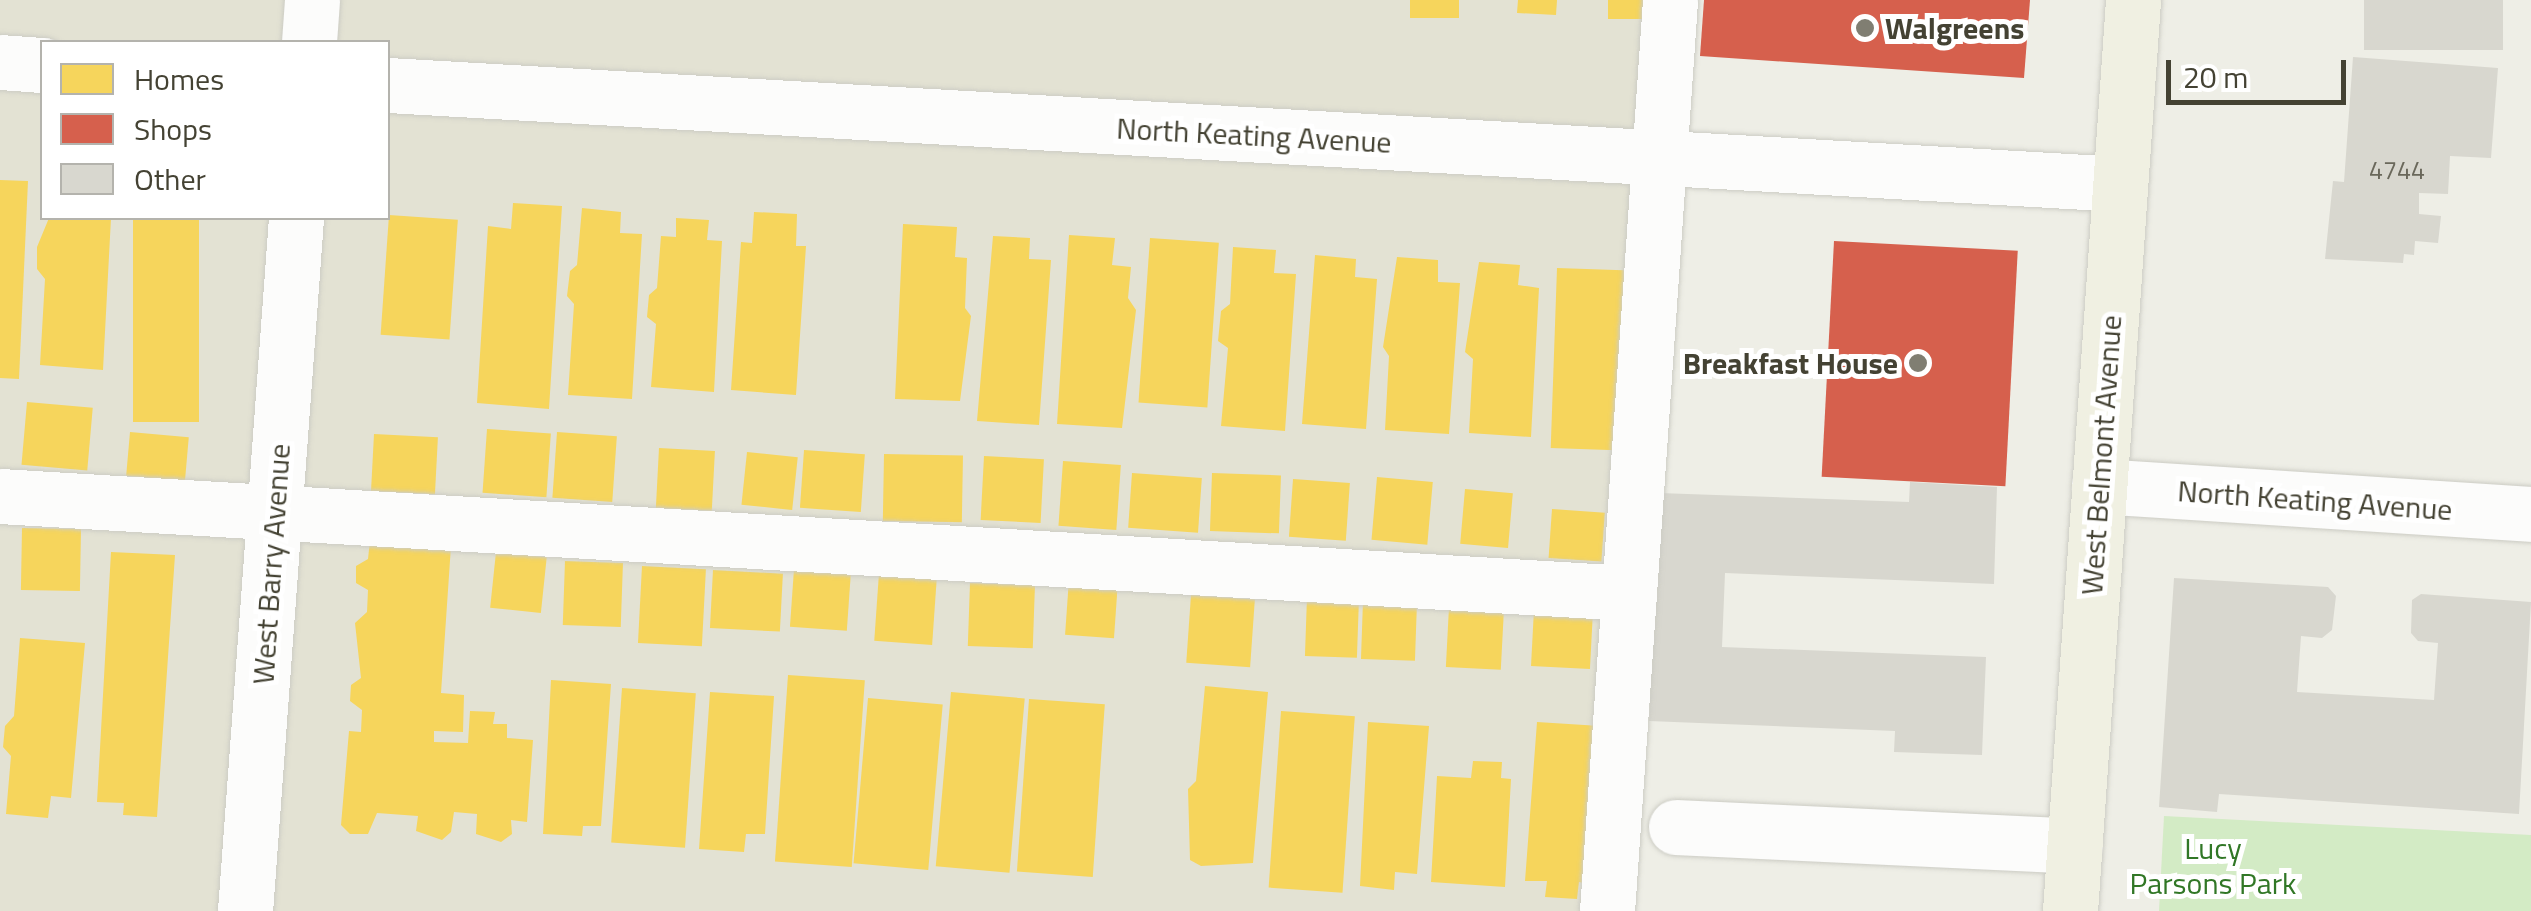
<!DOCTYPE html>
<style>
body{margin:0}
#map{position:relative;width:2531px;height:911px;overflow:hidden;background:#eeeee6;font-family:"Titillium Web",sans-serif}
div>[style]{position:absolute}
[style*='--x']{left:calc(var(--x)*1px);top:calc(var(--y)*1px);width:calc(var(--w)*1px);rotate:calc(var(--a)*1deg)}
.residential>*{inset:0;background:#e3e2d3}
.green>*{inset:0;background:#d3ebc5}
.homes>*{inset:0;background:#f6d55c;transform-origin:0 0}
.shops>*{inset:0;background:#d6604d;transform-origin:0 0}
.building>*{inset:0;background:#d8d7cf;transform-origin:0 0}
.roads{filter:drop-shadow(0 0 2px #ccccc4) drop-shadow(0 0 2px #ccccc4)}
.minor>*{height:55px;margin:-27.5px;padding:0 27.5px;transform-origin:27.5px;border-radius:27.5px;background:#fcfcfb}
.major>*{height:55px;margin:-27.5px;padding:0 27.5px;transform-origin:27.5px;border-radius:27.5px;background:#f0f0e2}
.dots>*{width:28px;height:28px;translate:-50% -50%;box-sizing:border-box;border:5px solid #fff;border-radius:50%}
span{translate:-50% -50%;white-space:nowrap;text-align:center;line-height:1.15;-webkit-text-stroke:10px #fff;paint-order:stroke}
.number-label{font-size:25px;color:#6a685b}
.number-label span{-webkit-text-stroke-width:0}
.poi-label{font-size:30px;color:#444233;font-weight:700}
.left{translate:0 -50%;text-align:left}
.right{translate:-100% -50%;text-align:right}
.street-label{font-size:30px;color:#444233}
.park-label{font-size:30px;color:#317726}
.legend{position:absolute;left:40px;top:40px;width:350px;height:180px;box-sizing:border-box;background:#fff;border:2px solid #b4b3ad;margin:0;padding:12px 18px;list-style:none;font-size:30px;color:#444233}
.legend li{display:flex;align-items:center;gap:20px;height:50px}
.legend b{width:50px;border:2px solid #b4b3ad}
.scale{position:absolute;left:2166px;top:60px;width:180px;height:45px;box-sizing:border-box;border:5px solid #444233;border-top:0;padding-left:12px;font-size:30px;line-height:35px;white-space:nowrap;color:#444233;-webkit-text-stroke:8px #fff;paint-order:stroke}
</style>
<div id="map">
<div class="residential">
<i style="clip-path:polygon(evenodd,0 0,1672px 0,1611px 911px,0 911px,0 0,42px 42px,388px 42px,388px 218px,42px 218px,42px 42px)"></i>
</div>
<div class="green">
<i style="clip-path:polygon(2164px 816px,2531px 835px,2531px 911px,2159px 911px)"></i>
</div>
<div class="homes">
<i style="left:1410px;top:0;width:49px;height:18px"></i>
<i style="clip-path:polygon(1518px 0,1557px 0,1556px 15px,1517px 13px)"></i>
<i style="left:1608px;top:0;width:38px;height:19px"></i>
<i style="clip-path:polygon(0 180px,28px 181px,19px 379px,0 378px)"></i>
<i style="clip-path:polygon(513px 203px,562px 206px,549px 409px,477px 403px,488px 226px,511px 229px)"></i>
<i style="clip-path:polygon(582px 208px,621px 212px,620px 233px,642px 234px,632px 399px,568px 395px,574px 304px,567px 296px,570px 271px,577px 265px)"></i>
<i style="clip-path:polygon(754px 212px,797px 214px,796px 246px,806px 246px,796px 395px,731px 390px,741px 242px,752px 243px)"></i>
<i style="left:389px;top:215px;width:69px;height:120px;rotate:4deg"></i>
<i style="clip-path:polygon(49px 218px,111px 218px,103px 370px,40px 365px,45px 279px,37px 269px,37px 247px)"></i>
<i style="left:133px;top:218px;width:66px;height:204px"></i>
<i style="clip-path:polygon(676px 218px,709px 220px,707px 240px,722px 241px,714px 392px,651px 387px,656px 324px,647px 317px,649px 295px,657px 288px,661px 236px,676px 237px)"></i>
<i style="clip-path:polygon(903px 224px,957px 227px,955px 257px,967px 258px,965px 308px,971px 316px,960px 401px,895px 399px)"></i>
<i style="clip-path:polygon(1069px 235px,1115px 238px,1112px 265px,1131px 267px,1128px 298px,1136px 310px,1122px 428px,1057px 424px)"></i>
<i style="clip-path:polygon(993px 236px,1030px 238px,1029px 259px,1051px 260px,1039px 425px,977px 421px)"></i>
<i style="left:1150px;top:238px;width:69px;height:165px;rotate:4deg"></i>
<i style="clip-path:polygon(1233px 247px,1276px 250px,1274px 273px,1296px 274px,1285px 431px,1221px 426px,1228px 348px,1218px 341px,1221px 311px,1230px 304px)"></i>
<i style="clip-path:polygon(1315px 255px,1356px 259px,1355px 277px,1377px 279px,1366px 429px,1302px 424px)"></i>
<i style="clip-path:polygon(1397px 257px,1438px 260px,1438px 282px,1460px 283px,1449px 434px,1385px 430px,1389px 356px,1383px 347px)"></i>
<i style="clip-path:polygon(1479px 262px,1520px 265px,1518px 285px,1539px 288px,1531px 437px,1469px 433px,1473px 359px,1465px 352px)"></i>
<i style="left:1557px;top:268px;width:73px;height:180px;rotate:2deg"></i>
<i style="left:27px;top:402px;width:66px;height:63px;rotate:5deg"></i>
<i style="left:487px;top:429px;width:64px;height:64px;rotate:4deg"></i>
<i style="left:130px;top:432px;width:59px;height:44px;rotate:5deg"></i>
<i style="left:557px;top:432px;width:60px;height:66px;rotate:4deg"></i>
<i style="left:374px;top:434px;width:64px;height:57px;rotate:3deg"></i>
<i style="left:659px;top:448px;width:56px;height:60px;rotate:3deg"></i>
<i style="left:804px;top:450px;width:61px;height:58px;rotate:4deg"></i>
<i style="left:747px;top:452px;width:51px;height:53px;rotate:6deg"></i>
<i style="left:884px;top:454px;width:79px;height:67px;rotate:1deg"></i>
<i style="left:984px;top:456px;width:60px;height:64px;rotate:3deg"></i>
<i style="left:1063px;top:461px;width:58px;height:65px;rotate:4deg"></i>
<i style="left:1132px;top:473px;width:70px;height:55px;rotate:4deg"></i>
<i style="left:1212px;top:473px;width:69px;height:58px;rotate:2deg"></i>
<i style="left:1377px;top:477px;width:56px;height:63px;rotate:5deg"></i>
<i style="left:1293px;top:479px;width:57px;height:58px;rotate:4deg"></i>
<i style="left:1465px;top:489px;width:48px;height:55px;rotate:5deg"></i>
<i style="left:1552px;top:509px;width:53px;height:49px;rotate:4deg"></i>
<i style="left:22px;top:528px;width:59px;height:62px;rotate:1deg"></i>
<i style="clip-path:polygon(370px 540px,451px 546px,441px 693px,464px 695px,463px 732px,434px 731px,434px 742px,468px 743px,470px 711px,495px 712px,493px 724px,507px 724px,507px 738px,533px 740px,527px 822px,511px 820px,512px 834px,501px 842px,476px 834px,477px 814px,454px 812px,451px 832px,442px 840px,416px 831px,418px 816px,377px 813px,368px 834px,350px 834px,341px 825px,349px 731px,361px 732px,362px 710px,350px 701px,351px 685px,361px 678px,355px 623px,367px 612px,368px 590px,356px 583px,356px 566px,368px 559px)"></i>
<i style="clip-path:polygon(111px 552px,175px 555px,157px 817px,123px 815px,124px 803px,97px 802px)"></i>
<i style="left:496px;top:552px;width:51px;height:56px;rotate:6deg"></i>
<i style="left:565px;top:561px;width:58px;height:64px;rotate:2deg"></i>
<i style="left:642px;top:566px;width:64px;height:77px;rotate:3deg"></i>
<i style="left:794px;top:569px;width:57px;height:58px;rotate:4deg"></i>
<i style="left:713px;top:570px;width:70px;height:58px;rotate:3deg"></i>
<i style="left:879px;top:573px;width:58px;height:68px;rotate:4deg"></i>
<i style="left:1069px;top:579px;width:49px;height:56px;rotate:4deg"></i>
<i style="left:970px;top:583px;width:65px;height:63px;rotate:2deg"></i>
<i style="left:1191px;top:595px;width:64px;height:68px;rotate:4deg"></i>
<i style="left:1307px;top:597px;width:52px;height:59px;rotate:2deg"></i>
<i style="left:1363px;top:601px;width:54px;height:58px;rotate:2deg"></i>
<i style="left:1449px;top:607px;width:55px;height:60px;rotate:3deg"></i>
<i style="left:1534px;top:609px;width:59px;height:57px;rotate:3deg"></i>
<i style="clip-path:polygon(20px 638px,85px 643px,71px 798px,51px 796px,48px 818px,6px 814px,11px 756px,3px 747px,5px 726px,14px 716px)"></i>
<i style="left:788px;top:675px;width:77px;height:187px;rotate:4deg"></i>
<i style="clip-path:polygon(551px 680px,611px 684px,601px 826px,583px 826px,582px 836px,543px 834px)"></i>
<i style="clip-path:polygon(1205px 686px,1268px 692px,1253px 863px,1201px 866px,1190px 860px,1188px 789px,1196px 781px)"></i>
<i style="left:622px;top:688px;width:74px;height:155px;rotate:4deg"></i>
<i style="clip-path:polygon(710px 692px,774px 696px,765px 834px,746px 834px,744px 852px,699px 849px)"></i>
<i style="left:951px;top:692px;width:74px;height:175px;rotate:5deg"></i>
<i style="left:868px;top:698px;width:75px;height:166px;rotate:5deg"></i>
<i style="left:1029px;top:699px;width:76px;height:173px;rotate:4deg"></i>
<i style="left:1281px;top:711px;width:74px;height:177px;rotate:4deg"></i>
<i style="clip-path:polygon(1368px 722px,1429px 726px,1417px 874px,1395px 872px,1394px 890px,1360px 886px)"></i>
<i style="clip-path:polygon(1537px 722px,1600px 726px,1589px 884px,1579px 882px,1577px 899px,1545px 897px,1547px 881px,1525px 881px)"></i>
<i style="clip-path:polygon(1473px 761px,1502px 762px,1501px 778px,1511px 779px,1505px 887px,1431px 882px,1437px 776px,1471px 778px)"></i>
</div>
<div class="shops">
<i style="clip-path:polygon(1704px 0,2030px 0,2024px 78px,1700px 56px)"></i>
<i style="left:1834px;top:241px;width:184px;height:236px;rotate:3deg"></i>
</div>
<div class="building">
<i style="left:2364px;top:0;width:139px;height:50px"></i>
<i style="clip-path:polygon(2353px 57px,2498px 68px,2491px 158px,2450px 156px,2448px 194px,2419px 193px,2419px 214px,2441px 216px,2438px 243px,2415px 241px,2414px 255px,2404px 254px,2403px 263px,2325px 259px,2333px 181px,2344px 182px)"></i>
<i style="clip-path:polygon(1910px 482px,1997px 487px,1994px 584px,1725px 573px,1722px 647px,1986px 657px,1982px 755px,1894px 752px,1895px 731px,1649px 721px,1659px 493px,1909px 502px)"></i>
<i style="clip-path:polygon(2174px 578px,2328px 587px,2336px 596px,2332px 630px,2322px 638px,2301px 636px,2297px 692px,2434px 700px,2438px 643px,2418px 641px,2411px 633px,2412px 600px,2421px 594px,2531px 602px,2519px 814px,2219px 794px,2217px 812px,2159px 807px)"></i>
</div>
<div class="roads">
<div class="minor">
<i style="--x:309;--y:42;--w:42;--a:-85.9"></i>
<i style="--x:0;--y:62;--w:42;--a:4.1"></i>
<i style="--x:388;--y:85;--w:1735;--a:3.27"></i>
<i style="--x:2099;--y:486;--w:433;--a:3.7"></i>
<i style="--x:0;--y:496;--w:1632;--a:3.41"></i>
<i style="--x:1676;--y:827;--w:399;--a:2.7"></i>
<i style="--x:245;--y:911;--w:695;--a:-85.79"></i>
<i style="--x:1607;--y:911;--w:913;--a:-86.04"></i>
</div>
<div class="major">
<i style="--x:2070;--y:911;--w:913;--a:-86.04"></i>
</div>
</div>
<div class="dots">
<i style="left:1865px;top:28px;background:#807e72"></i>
<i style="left:1918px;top:363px;background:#807e72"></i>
</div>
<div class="number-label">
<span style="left:2397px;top:170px">4744</span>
</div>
<div class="poi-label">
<span class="left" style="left:1885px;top:28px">Walgreens</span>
<span class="right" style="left:1898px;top:363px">Breakfast House</span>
</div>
<div class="street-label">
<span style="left:1254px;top:135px;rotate:3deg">North Keating Avenue</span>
<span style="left:2101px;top:455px;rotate:-86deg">West Belmont Avenue</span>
<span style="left:2315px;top:500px;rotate:4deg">North Keating Avenue</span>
<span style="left:271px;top:564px;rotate:-86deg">West Barry Avenue</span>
</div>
<div class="park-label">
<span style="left:2213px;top:865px">Lucy<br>Parsons Park</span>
</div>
<ul class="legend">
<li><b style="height:28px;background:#f6d55c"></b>Homes</li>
<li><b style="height:28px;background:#d6604d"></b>Shops</li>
<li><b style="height:28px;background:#d8d7cf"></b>Other</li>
</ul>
<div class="scale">20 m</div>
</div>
